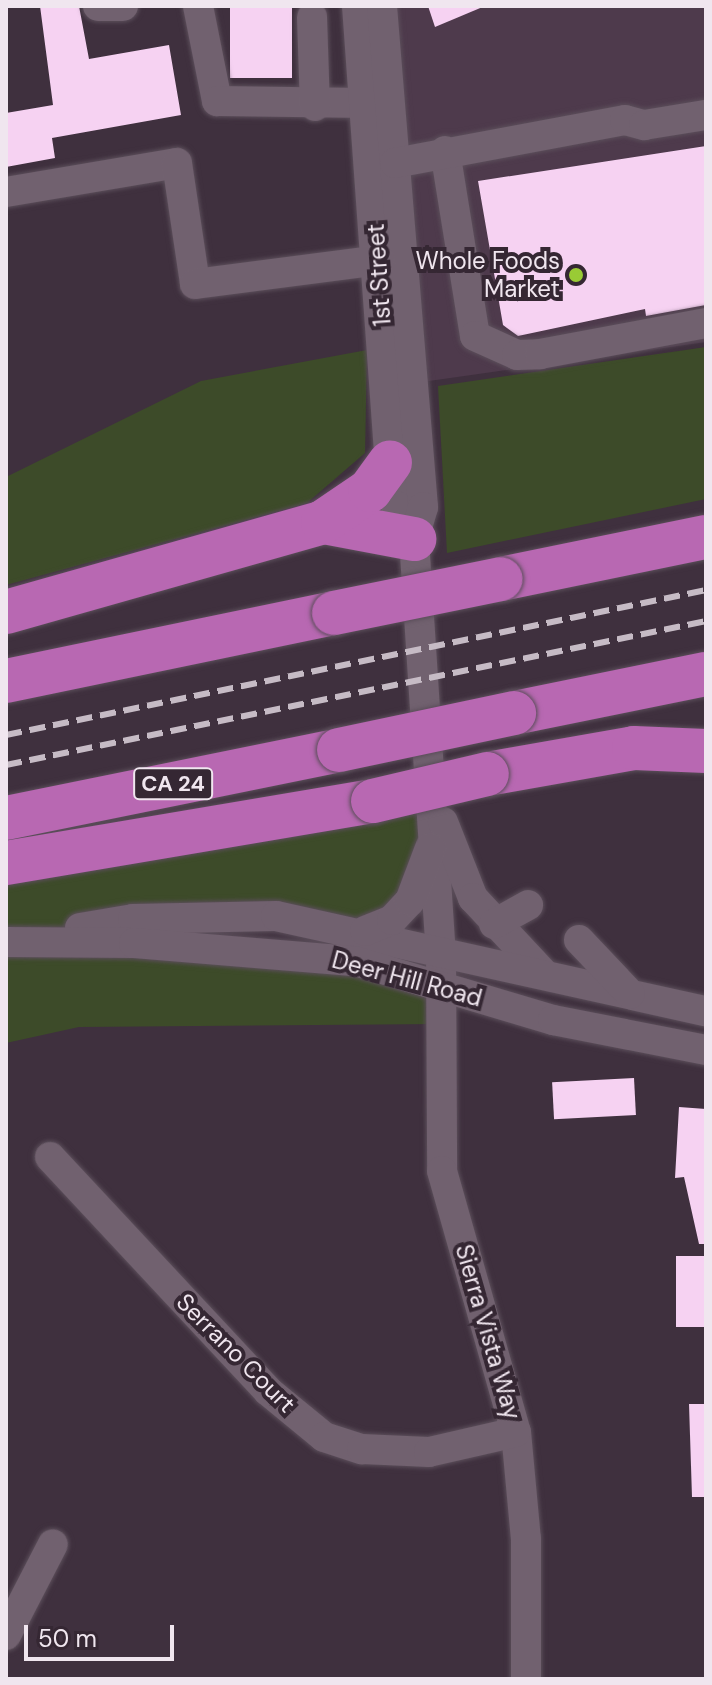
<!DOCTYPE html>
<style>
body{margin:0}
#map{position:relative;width:712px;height:1685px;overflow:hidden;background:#3f303e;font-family:"DM Sans",sans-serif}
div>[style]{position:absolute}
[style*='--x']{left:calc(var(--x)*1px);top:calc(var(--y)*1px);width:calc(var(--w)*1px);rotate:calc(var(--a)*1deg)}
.built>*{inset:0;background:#4e3a4c}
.green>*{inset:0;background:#3d4b29}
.building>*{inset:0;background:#f6d2f2;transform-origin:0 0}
.roads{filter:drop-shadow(0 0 2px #5b4e5a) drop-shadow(0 0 2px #5b4e5a)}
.minor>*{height:30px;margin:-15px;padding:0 15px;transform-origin:15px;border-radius:15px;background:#71616f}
.highway>*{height:44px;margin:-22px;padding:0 22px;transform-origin:22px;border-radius:22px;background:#b868b2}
.rail>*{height:6px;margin-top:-3px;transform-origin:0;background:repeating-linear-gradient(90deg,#c6bbc5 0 16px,transparent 0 24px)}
.bridges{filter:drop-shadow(0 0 2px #5b4e5a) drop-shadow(0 0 2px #5b4e5a)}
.highway-bridge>*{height:44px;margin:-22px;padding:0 22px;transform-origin:22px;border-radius:22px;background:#b868b2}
.dots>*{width:22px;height:22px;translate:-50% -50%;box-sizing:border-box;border:4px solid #352733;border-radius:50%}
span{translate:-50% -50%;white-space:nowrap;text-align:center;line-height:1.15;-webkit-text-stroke:8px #352733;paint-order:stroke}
.shield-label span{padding:2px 6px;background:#352733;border:2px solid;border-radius:6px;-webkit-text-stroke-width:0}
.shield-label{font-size:22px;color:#f0e6ef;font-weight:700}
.poi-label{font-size:24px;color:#f0e6ef}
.right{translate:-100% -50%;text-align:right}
.street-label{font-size:24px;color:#f0e6ef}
.frame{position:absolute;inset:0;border:8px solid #f0e6ef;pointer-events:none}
.scale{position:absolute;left:24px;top:1625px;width:150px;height:36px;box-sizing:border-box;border:4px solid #f0e6ef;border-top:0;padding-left:10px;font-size:24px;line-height:28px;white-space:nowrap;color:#f0e6ef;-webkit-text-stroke:6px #352733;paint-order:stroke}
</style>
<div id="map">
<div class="built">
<i style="clip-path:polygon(390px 6px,706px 6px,706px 342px,422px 382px)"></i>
</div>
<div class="green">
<i style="clip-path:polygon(706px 347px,706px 499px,447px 553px,438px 386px)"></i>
<i style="clip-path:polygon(367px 350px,365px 453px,307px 503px,6px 585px,6px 477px,201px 381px)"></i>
<i style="clip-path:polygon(434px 801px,392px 920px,276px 916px,134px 943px,440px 987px,439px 1024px,79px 1027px,6px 1043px,6px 878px)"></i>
</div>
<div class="building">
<i style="clip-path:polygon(40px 6px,79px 6px,89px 59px,169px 45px,181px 115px,52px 138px,55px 158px,6px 167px,6px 113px,53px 105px)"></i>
<i style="left:230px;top:6px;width:62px;height:72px"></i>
<i style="clip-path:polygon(428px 6px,485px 6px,435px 27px)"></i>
<i style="clip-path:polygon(706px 146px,706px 305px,646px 316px,645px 309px,518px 336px,503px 325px,478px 181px)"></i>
<i style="left:634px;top:1078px;width:37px;height:82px;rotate:87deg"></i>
<i style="clip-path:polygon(679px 1107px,706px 1109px,706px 1244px,699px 1244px,684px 1177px,675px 1178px)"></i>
<i style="left:676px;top:1256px;width:30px;height:71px"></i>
<i style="clip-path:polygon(689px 1404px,706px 1404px,706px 1497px,692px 1497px)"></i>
</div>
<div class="roads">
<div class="minor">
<i style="--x:98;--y:6;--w:25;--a:0"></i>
<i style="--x:198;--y:6;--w:97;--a:78.7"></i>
<i style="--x:217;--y:101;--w:150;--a:0.8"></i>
<i style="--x:367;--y:103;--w:19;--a:47"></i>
<i style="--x:357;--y:6;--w:457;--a:85.9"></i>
<i style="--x:390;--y:462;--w:44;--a:82.2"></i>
<i style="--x:396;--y:506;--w:38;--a:61"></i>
<i style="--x:382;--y:6;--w:503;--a:85.32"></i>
<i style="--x:423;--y:507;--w:33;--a:106"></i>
<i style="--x:414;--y:539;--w:414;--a:86.3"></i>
<i style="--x:441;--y:952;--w:219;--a:89.7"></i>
<i style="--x:442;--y:1171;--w:271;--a:74.2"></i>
<i style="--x:516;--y:1432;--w:107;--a:84.7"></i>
<i style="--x:526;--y:1539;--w:140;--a:90"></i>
<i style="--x:312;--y:17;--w:89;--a:88.1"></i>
<i style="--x:445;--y:151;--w:187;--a:80.8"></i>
<i style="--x:475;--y:336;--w:46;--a:24.3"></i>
<i style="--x:517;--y:355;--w:23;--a:-2"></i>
<i style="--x:540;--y:354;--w:169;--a:-10.6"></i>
<i style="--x:395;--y:163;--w:234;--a:-10.6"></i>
<i style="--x:625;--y:120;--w:20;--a:15"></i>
<i style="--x:644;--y:125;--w:63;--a:-9.2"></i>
<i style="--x:6;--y:192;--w:173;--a:-9.6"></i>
<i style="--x:177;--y:163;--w:122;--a:81.5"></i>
<i style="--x:195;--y:284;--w:186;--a:-7.4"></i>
<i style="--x:443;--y:822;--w:82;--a:68.5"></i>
<i style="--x:473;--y:898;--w:105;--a:46.9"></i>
<i style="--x:494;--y:924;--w:39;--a:-29"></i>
<i style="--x:80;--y:928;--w:54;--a:-9.6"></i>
<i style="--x:133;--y:919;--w:143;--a:-1.2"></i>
<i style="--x:276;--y:916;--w:440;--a:12.5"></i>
<i style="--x:365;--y:931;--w:29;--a:-22"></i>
<i style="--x:392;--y:920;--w:26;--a:-47"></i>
<i style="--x:410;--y:901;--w:57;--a:-69.3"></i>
<i style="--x:579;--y:940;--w:74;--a:46.6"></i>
<i style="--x:6;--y:942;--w:128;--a:0.4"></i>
<i style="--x:134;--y:943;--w:222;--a:4.7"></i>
<i style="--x:355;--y:961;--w:207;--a:16.6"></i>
<i style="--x:553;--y:1020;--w:156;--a:11.1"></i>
<i style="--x:50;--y:1157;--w:320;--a:47"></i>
<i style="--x:268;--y:1391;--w:72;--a:39.4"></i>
<i style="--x:324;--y:1437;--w:40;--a:18"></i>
<i style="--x:362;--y:1449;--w:67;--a:2.6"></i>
<i style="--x:429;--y:1452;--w:89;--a:-12.9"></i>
<i style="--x:6;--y:1635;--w:102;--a:-62.7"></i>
</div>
<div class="highway">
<i style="--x:323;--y:522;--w:93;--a:10.6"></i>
<i style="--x:501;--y:579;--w:209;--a:-11.6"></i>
<i style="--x:6;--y:612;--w:330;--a:-15.8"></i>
<i style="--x:323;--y:522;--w:57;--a:-34.2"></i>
<i style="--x:370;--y:490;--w:34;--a:-54"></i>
<i style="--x:6;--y:681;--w:335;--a:-11.7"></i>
<i style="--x:514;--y:713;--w:196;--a:-11.5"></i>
<i style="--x:487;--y:774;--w:149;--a:-10"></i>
<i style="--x:634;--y:748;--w:72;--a:2.4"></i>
<i style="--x:6;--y:818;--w:340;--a:-11.5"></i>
<i style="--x:6;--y:863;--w:372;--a:-9.6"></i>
</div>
</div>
<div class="rail">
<i style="--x:6;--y:735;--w:715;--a:-11.7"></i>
<i style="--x:6;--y:765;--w:715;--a:-11.62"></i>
</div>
<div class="bridges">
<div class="highway-bridge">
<i style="--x:334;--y:613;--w:170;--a:-11.5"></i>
<i style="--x:339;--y:750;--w:179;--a:-11.9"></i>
<i style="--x:373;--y:801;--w:117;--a:-13.3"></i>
</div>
</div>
<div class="dots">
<i style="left:576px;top:275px;background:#99cb35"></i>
</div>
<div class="shield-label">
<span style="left:173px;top:784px">CA 24</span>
</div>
<div class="poi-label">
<span class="right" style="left:560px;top:275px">Whole Foods<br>Market</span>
</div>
<div class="street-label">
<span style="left:379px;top:275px;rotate:-94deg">1st Street</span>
<span style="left:407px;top:979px;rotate:15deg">Deer Hill Road</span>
<span style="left:488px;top:1332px;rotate:74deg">Sierra Vista Way</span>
<span style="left:236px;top:1353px;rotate:45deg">Serrano Court</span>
</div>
<div class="frame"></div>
<div class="scale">50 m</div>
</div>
